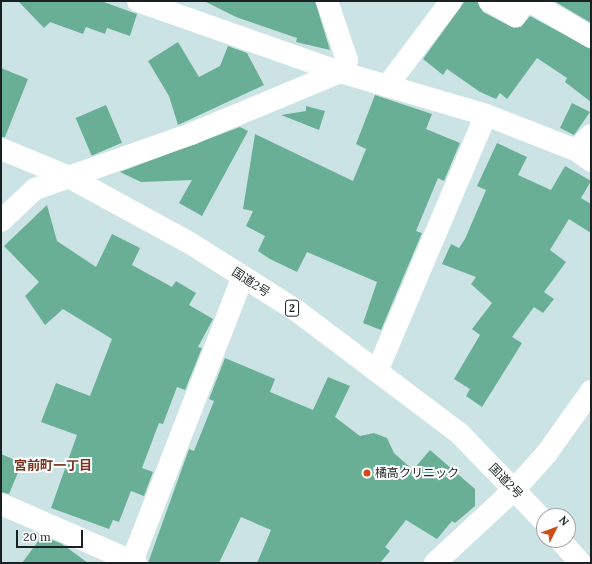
<!DOCTYPE html>
<meta charset="utf-8">
<style>
body{margin:0}
#map{position:relative;width:592px;height:564px;overflow:hidden;background:#cce3e5;font-family:Lora,"Noto Sans JP",serif}
div>[style]{position:absolute}
[style*='--x']{left:calc(var(--x)*1px);top:calc(var(--y)*1px);width:calc(var(--w)*1px);rotate:calc(var(--a)*1deg)}
.building>*{inset:0;background:#69af96;transform-origin:0 0}
.minor>*{height:22px;margin:-11px;padding:0 11px;transform-origin:11px;border-radius:11px;background:#fff}
.highway>*{height:22px;margin:-11px;padding:0 11px;transform-origin:11px;border-radius:11px;background:#fff}
.dots>*{width:11px;height:11px;translate:-50% -50%;box-sizing:border-box;border:2px solid #fff;border-radius:50%}
span{translate:-50% -50%;white-space:nowrap;text-align:center;line-height:1.15;-webkit-text-stroke:4px #fff;paint-order:stroke}
.shield-label span{padding:1px 3px;background:#fff;border:1px solid;border-radius:3px;-webkit-text-stroke-width:0}
.shield-label{font-size:11px;color:#192122;font-weight:700}
.street-label{font-size:12px;color:#192122}
.poi-label{font-size:12px;color:#192122}
.left{translate:0 -50%;text-align:left}
.neighbourhood-label{font-size:13px;color:#7a3621;font-weight:700}
.frame{position:absolute;inset:0;border:2px solid #192122;pointer-events:none}
.north{position:absolute;left:536px;top:508px;width:40px;height:40px;box-sizing:border-box;background:#fff;border:1px solid #a3a6a7;border-radius:50%;rotate:48deg;font-size:11px;font-weight:700;line-height:16px;text-align:center;color:#192122}
.north::after{content:'';display:block;margin:auto;width:14px;height:18px;background:#d14a18;clip-path:polygon(50% 0,100% 100%,50% 72%,0 100%)}
.scale{position:absolute;left:16px;top:530px;width:67px;height:18px;box-sizing:border-box;border:2px solid #192122;border-top:0;padding-left:5px;font-size:12px;line-height:14px;white-space:nowrap;color:#192122;-webkit-text-stroke:3px #fff;paint-order:stroke}
</style>
<div id="map">
<div class="building">
<i style="clip-path:polygon(18px 1px,101px 1px,137px 14px,130px 36px,107px 28px,105px 34px,86px 27px,83px 34px,50px 22px,44px 28px)"></i>
<i style="clip-path:polygon(204px 1px,315px 1px,330px 50px,296px 42px,297px 38px,236px 17px)"></i>
<i style="clip-path:polygon(465px 1px,477px 1px,483px 12px,514px 28px,521px 27px,530px 16px,591px 49px,591px 102px,565px 82px,567px 78px,537px 58px,507px 99px,500px 93px,496px 99px,480px 92px,447px 69px,443px 75px,423px 59px)"></i>
<i style="clip-path:polygon(554px 1px,591px 1px,591px 23px)"></i>
<i style="clip-path:polygon(178px 42px,199px 77px,220px 66px,228px 46px,247px 53px,264px 85px,178px 125px,169px 96px,148px 61px)"></i>
<i style="clip-path:polygon(1px 68px,28px 79px,5px 137px,1px 137px)"></i>
<i style="clip-path:polygon(375px 95px,432px 114px,426px 129px,460px 143px,444px 181px,438px 178px,416px 231px,422px 233px,381px 330px,363px 323px,377px 282px,307px 252px,297px 272px,270px 259px,258px 251px,265px 236px,246px 226px,253px 211px,243px 209px,255px 134px,353px 181px,366px 149px,356px 144px)"></i>
<i style="clip-path:polygon(572px 103px,590px 112px,574px 135px,560px 128px)"></i>
<i style="left:106px;top:105px;width:41px;height:33px;rotate:67deg"></i>
<i style="clip-path:polygon(306px 106px,325px 111px,319px 130px,281px 115px,306px 111px)"></i>
<i style="clip-path:polygon(240px 127px,248px 131px,202px 216px,179px 203px,192px 180px,141px 182px,120px 172px)"></i>
<i style="clip-path:polygon(497px 143px,527px 157px,518px 175px,551px 190px,565px 166px,591px 181px,581px 198px,591px 204px,591px 233px,569px 219px,550px 250px,566px 262px,544px 292px,554px 299px,543px 313px,534px 307px,512px 337px,522px 343px,482px 407px,466px 396px,470px 389px,454px 379px,480px 335px,472px 329px,492px 303px,471px 284px,476px 277px,442px 264px,451px 244px,459px 248px,465px 239px,486px 190px,477px 186px)"></i>
<i style="clip-path:polygon(47px 205px,57px 241px,96px 267px,112px 234px,140px 248px,132px 265px,172px 287px,176px 281px,196px 293px,189px 305px,213px 319px,198px 347px,202px 348px,185px 390px,177px 387px,163px 424px,159px 423px,142px 468px,153px 472px,144px 496px,131px 491px,119px 522px,113px 520px,109px 529px,51px 508px,77px 435px,41px 422px,56px 383px,90px 396px,112px 339px,63px 309px,45px 325px,25px 296px,39px 282px,4px 246px)"></i>
<i style="clip-path:polygon(225px 358px,275px 379px,270px 392px,313px 410px,328px 377px,350px 386px,335px 417px,360px 436px,374px 433px,387px 438px,394px 453px,413px 470px,430px 450px,475px 489px,475px 506px,455px 523px,452px 521px,437px 539px,406px 520px,385px 547px,390px 551px,380px 563px,257px 563px,271px 530px,241px 517px,219px 563px,148px 563px,189px 449px,194px 451px,214px 401px,209px 399px)"></i>
<i style="clip-path:polygon(1px 454px,22px 463px,9px 494px,1px 492px)"></i>
<i style="clip-path:polygon(42px 536px,62px 544px,88px 563px,22px 563px)"></i>
</div>
<div class="minor">
<i style="--x:138;--y:1;--w:214;--a:19.4"></i>
<i style="--x:340;--y:72;--w:152;--a:16.4"></i>
<i style="--x:486;--y:115;--w:97;--a:21.3"></i>
<i style="--x:576;--y:150;--w:19;--a:36"></i>
<i style="--x:489;--y:1;--w:30;--a:30"></i>
<i style="--x:515;--y:16;--w:19;--a:-54"></i>
<i style="--x:529;--y:1;--w:72;--a:30.1"></i>
<i style="--x:387;--y:86;--w:106;--a:-53"></i>
<i style="--x:576;--y:150;--w:21;--a:-45"></i>
<i style="--x:1;--y:221;--w:47;--a:-43.3"></i>
<i style="--x:35;--y:189;--w:165;--a:-19.4"></i>
<i style="--x:191;--y:134;--w:161;--a:-22.6"></i>
<i style="--x:340;--y:72;--w:14;--a:-60"></i>
<i style="--x:347;--y:60;--w:62;--a:-108.7"></i>
<i style="--x:378;--y:369;--w:276;--a:-67"></i>
<i style="--x:1;--y:504;--w:147;--a:23.6"></i>
<i style="--x:132;--y:561;--w:305;--a:-68.7"></i>
<i style="--x:435;--y:563;--w:109;--a:-42.8"></i>
<i style="--x:515;--y:489;--w:48;--a:-48.4"></i>
<i style="--x:547;--y:453;--w:76;--a:-54.6"></i>
</div>
<div class="highway">
<i style="--x:1;--y:149;--w:71;--a:22.2"></i>
<i style="--x:67;--y:176;--w:140;--a:28.6"></i>
<i style="--x:190;--y:243;--w:127;--a:32.4"></i>
<i style="--x:297;--y:311;--w:204;--a:37"></i>
<i style="--x:460;--y:434;--w:121;--a:46"></i>
<i style="--x:560;--y:540;--w:31;--a:48"></i>
</div>
<div class="dots">
<i style="left:367px;top:473px;background:#d14a18"></i>
</div>
<div class="shield-label">
<span style="left:292px;top:308px">2</span>
</div>
<div class="street-label">
<span style="left:251px;top:282px;rotate:33deg">国道2号</span>
<span style="left:506px;top:481px;rotate:46deg">国道2号</span>
</div>
<div class="poi-label">
<span class="left" style="left:375px;top:473px">橘高クリニック</span>
</div>
<div class="neighbourhood-label">
<span style="left:53px;top:466px">宮前町一丁目</span>
</div>
<div class="frame"></div>
<div class="north">N</div>
<div class="scale">20 m</div>
</div>
